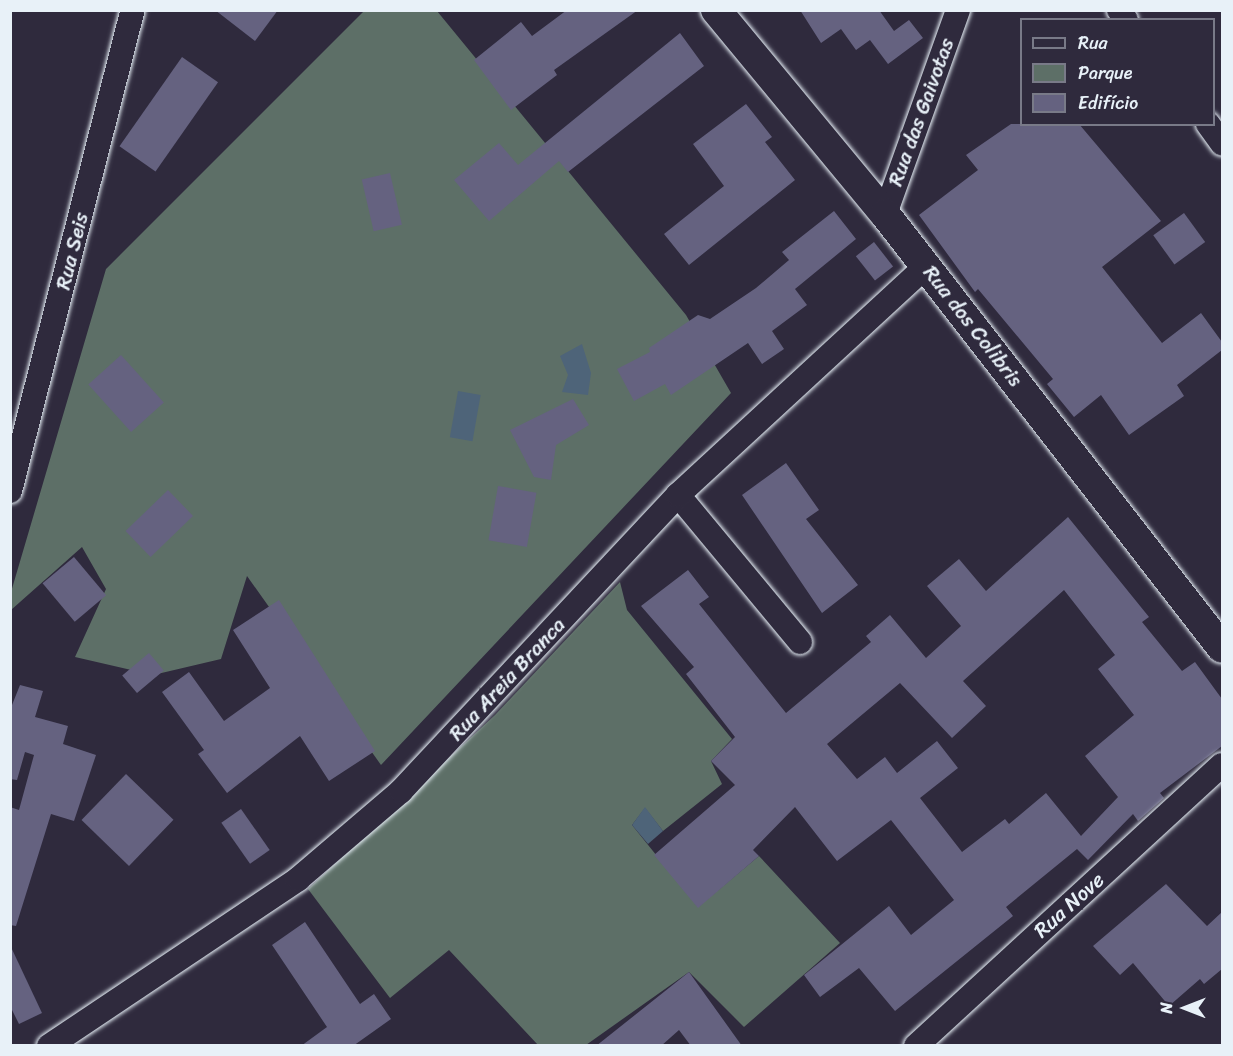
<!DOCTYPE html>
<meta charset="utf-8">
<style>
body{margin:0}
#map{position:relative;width:1233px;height:1056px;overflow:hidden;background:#2f2a3d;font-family:Sriracha,sans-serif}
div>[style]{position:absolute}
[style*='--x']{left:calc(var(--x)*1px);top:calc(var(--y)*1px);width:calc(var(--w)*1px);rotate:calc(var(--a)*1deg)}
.green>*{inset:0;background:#5d6f67}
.water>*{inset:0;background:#4e6479;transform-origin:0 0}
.building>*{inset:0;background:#656280;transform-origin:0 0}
.roads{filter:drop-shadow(0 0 2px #e8f1f8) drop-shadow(0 0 2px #e8f1f8)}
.minor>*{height:24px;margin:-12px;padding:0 12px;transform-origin:12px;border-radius:12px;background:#2f2a3d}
.tertiary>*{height:30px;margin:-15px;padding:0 15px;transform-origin:15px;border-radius:15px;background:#2f2a3d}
span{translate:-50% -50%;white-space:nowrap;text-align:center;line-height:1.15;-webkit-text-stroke:6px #2f2a3d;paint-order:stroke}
.street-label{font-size:21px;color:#e8f1f8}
.frame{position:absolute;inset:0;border:12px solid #e8f1f8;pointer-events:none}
.legend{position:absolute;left:1020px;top:18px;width:195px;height:108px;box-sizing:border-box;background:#2f2a3d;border:2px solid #797a88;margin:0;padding:8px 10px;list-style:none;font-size:18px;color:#e8f1f8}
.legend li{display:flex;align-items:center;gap:12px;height:30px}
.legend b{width:30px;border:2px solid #797a88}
.north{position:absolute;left:1155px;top:978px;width:60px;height:60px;-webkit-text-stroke:4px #2f2a3d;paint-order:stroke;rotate:270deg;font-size:16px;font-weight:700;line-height:24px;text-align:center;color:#e8f1f8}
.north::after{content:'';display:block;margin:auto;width:21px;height:27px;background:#e8f1f8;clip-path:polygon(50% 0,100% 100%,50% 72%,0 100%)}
</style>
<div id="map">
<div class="green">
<i style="clip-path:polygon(364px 11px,437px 11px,686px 315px,731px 393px,381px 765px,247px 576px,221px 659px,153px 675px,75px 657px,106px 589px,82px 547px,11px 610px,11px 592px,106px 269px)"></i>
<i style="clip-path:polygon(620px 582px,627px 610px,732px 739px,711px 761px,722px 784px,663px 831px,645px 808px,632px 825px,698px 907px,759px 856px,840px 943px,744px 1027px,689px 972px,586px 1045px,538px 1045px,449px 950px,390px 998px,308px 889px,495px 715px)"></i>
</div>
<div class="water">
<i style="clip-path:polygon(582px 344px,591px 373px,588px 395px,562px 392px,568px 375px,560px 356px)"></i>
<i style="left:458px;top:391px;width:23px;height:47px;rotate:10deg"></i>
<i style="clip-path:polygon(645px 807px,663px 831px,648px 844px,632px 825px)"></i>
</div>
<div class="building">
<i style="clip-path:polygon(215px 10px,278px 10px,255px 41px)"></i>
<i style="clip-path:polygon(567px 10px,638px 10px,554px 70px,557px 75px,511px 110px,474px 60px,521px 22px,532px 36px)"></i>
<i style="clip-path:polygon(800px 10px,879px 10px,894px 31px,909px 20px,923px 38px,888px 64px,870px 40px,856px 50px,841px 29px,821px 43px)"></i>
<i style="clip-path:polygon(680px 33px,704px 66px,568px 172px,559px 161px,489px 221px,454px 180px,499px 143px,518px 165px)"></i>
<i style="left:182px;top:57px;width:44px;height:109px;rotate:35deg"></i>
<i style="clip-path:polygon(746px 104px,772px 137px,765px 142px,795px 180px,689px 265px,664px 234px,724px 186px,693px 144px)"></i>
<i style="clip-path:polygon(1011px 124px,1079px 124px,1161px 221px,1102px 267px,1162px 343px,1201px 313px,1222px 342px,1222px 350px,1177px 385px,1184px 396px,1129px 435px,1101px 395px,1074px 417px,1047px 384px,1053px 379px,978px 289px,975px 292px,919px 215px,978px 170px,966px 155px)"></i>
<i style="left:390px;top:173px;width:53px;height:29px;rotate:77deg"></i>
<i style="clip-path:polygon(834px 211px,856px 239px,795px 289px,807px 305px,772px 331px,784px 349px,762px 364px,748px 343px,671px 395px,665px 384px,634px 401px,617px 369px,650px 352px,649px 348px,698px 315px,710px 319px,756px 288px,789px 260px,782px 252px)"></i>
<i style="left:1184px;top:213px;width:36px;height:38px;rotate:54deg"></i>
<i style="left:874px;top:242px;width:31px;height:23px;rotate:52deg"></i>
<i style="left:121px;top:355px;width:64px;height:44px;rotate:48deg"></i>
<i style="clip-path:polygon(573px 399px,589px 425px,556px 445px,551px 480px,534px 477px,510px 430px)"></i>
<i style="clip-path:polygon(786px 463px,819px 510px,806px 519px,858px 585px,822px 613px,742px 495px)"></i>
<i style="left:498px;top:486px;width:39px;height:55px;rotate:10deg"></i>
<i style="left:168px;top:490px;width:36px;height:59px;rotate:46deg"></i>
<i style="clip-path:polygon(evenodd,1068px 517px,1149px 617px,1142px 622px,1182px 671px,1195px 662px,1222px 699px,1222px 746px,1160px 793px,1164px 798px,1138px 821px,1133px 814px,1088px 860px,1077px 849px,1006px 907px,1013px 916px,895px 1011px,859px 968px,820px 997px,804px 975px,889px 906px,911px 935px,954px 900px,891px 820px,837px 861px,795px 807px,753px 850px,759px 856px,698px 908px,654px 855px,735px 785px,711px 761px,735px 737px,686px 674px,694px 667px,641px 606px,688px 570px,709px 597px,699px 604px,786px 713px,871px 642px,866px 636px,890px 615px,926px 658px,961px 626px,927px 586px,959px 559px,986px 591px,1068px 517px,1064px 590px,1115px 655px,1098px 669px,1134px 715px,1085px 756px,1118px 797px,1081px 836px,1046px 793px,1009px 824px,1005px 819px,962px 852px,920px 798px,958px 768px,937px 741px,897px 773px,885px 757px,857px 779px,827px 744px,900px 683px,952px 738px,986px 706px,963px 681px,1064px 590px)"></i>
<i style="left:74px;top:557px;width:50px;height:41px;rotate:50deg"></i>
<i style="clip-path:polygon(279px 600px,375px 751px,329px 781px,300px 736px,227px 793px,198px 754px,204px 750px,162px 692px,189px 672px,224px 721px,270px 688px,233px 630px)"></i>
<i style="left:149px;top:653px;width:23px;height:35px;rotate:50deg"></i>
<i style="clip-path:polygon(20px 685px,43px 691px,35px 717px,68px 726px,63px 744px,96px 755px,74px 821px,51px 814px,16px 926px,10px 925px,10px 807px,19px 810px,34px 755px,25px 752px,17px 780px,10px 779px,10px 710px)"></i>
<i style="left:126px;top:774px;width:66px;height:64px;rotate:44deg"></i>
<i style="left:241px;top:809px;width:50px;height:24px;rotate:55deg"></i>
<i style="clip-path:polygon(1166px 884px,1207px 926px,1222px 912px,1222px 969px,1204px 984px,1200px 979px,1169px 1006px,1133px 963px,1120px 975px,1093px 946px)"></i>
<i style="clip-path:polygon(305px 922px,360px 1004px,374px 994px,391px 1019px,353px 1046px,301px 1046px,327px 1027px,272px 945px)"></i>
<i style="clip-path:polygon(10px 945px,42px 1013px,19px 1024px,10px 1006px)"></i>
<i style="clip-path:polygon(689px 972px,742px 1046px,691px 1046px,679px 1030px,661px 1046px,596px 1046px)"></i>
</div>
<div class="roads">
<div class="minor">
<i style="--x:1119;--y:10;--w:12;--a:55"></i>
<i style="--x:1208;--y:124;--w:24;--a:54"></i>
<i style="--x:885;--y:214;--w:217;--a:-70.3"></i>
<i style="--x:10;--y:491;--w:496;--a:-75.7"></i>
<i style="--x:678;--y:495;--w:191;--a:50.3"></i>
<i style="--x:49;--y:1046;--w:300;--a:-33.8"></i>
<i style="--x:298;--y:879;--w:135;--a:-40.5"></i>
<i style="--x:401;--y:791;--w:405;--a:-46.9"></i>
<i style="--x:678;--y:495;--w:338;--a:-42.7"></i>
<i style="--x:916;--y:1046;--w:415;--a:-42.6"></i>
</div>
<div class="tertiary">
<i style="--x:716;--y:10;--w:265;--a:50.4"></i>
<i style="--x:885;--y:214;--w:549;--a:52.17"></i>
</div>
</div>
<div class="street-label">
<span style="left:921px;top:112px;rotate:-70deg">Rua das Gaivotas</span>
<span style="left:72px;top:251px;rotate:-76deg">Rua Seis</span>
<span style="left:973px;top:326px;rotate:52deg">Rua dos Colibris</span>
<span style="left:507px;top:679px;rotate:-47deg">Rua Areia Branca</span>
<span style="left:1069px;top:905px;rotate:-42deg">Rua Nove</span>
</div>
<div class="frame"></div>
<ul class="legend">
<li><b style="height:8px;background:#2f2a3d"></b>Rua</li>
<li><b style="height:16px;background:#5d6f67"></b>Parque</li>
<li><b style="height:16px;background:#656280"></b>Edifício</li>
</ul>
<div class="north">N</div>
</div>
